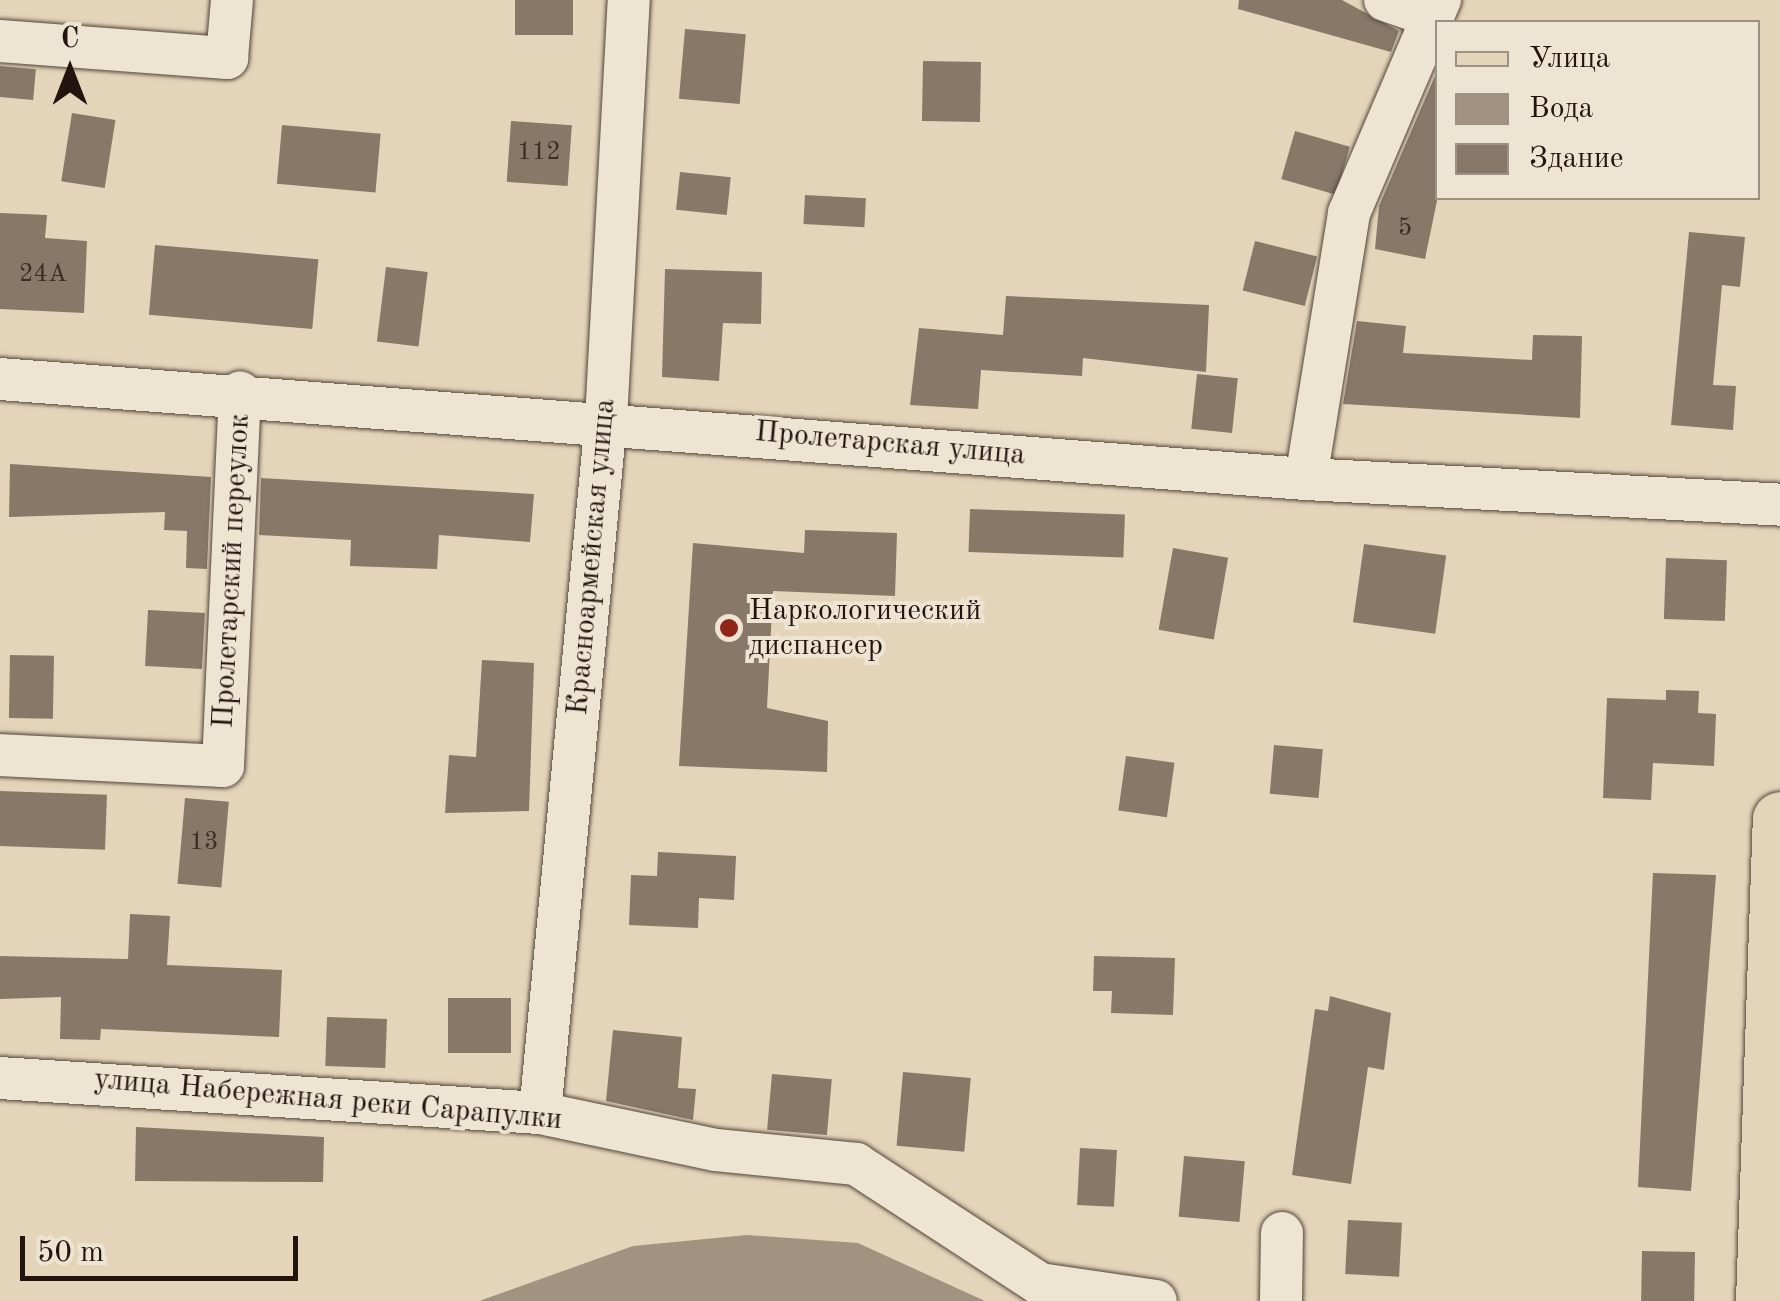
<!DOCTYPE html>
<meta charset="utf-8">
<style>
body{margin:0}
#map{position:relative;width:1780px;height:1301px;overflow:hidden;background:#e4d5ba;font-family:"Old Standard TT",serif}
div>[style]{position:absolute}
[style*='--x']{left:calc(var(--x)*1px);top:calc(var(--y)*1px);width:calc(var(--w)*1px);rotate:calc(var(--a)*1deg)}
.water>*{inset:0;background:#a29380}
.building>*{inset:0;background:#877868;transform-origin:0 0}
.roads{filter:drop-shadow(0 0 2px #53443a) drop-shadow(0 0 2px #53443a)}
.minor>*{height:42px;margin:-21px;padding:0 21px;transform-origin:21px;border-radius:21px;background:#ede4d2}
.major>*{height:55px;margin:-27.5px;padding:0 27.5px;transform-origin:27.5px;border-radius:27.5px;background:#e4d5ba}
.dots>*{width:28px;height:28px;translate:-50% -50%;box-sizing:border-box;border:5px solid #ede4d2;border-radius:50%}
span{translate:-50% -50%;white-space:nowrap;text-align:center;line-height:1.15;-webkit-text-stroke:8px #ede4d2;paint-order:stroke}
.number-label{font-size:25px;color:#3c2d25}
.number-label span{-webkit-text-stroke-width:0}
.street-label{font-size:30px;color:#23140f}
.poi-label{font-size:30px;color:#23140f}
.left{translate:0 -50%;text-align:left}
.legend{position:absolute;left:1435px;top:20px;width:325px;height:180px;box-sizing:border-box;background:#ede4d2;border:2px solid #9c9184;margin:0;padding:12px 18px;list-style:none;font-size:30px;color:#23140f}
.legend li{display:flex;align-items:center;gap:20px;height:50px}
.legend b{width:50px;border:2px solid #9c9184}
.north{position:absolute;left:20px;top:20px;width:100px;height:100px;-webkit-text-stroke:8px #ede4d2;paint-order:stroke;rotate:0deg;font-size:28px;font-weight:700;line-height:40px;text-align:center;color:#23140f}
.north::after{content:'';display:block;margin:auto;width:35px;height:45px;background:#23140f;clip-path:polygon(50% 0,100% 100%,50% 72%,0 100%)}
.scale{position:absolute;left:20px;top:1236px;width:278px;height:45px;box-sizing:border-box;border:5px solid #23140f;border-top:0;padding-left:12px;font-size:30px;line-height:35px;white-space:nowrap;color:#23140f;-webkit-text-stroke:8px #ede4d2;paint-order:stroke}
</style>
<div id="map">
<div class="water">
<i style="clip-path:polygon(747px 1235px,858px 1243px,985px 1301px,479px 1301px,633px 1246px)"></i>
</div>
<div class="building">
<i style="left:515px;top:0;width:58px;height:35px"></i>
<i style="clip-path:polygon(1239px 0,1342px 0,1399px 31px,1391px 52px,1238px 9px)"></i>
<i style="left:685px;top:29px;width:61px;height:70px;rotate:5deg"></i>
<i style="left:923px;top:61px;width:58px;height:60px;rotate:1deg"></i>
<i style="left:0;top:66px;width:36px;height:31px;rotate:5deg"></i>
<i style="clip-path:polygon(1438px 69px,1438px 196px,1425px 259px,1375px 249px,1379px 206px)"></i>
<i style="left:72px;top:113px;width:44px;height:69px;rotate:9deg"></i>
<i style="left:511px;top:121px;width:61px;height:61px;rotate:4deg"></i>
<i style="left:282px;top:125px;width:99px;height:59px;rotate:5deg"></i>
<i style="left:1295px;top:131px;width:57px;height:50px;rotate:16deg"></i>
<i style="left:680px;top:172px;width:51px;height:38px;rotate:6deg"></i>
<i style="left:805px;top:195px;width:61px;height:29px;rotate:3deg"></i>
<i style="clip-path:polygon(0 213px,47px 215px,45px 238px,87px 241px,84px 313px,0 309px)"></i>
<i style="clip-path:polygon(1689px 232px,1745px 237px,1740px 287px,1722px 285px,1713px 385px,1736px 386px,1733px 430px,1671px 425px)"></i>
<i style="left:1255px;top:241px;width:64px;height:51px;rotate:14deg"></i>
<i style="left:155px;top:245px;width:164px;height:70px;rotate:5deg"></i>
<i style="left:386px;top:267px;width:42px;height:75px;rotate:7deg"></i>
<i style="clip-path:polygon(665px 269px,762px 272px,761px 324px,723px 323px,719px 381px,662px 377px)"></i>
<i style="clip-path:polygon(1006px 296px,1209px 305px,1206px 372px,1083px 358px,1082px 376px,981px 370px,978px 409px,910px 405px,919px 328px,1003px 335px)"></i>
<i style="clip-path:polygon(1357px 321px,1406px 326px,1403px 353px,1532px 360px,1533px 335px,1582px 336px,1580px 418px,1343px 404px)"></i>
<i style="left:1197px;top:374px;width:41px;height:55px;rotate:6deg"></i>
<i style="clip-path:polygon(10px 464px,211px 477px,207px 569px,186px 568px,187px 531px,164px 530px,165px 512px,9px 517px)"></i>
<i style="clip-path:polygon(261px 478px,534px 494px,530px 542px,439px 535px,437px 569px,350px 566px,351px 540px,259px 535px)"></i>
<i style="left:970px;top:509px;width:155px;height:43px;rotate:2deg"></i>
<i style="clip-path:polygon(805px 530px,897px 533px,895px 596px,773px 591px,767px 708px,828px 721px,827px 772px,679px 766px,693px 543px,804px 553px)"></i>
<i style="left:1364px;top:544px;width:83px;height:79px;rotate:8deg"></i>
<i style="left:1173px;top:548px;width:56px;height:83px;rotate:10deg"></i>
<i style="left:1666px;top:558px;width:61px;height:61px;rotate:2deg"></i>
<i style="left:148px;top:610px;width:57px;height:56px;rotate:3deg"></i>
<i style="left:10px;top:655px;width:44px;height:63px;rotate:1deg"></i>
<i style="clip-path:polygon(482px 660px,534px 663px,529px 811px,445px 813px,449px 755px,476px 757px)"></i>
<i style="clip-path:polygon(1666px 690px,1699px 691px,1698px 713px,1716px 714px,1714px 766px,1653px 763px,1651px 800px,1603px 798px,1607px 698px,1666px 700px)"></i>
<i style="left:1274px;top:745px;width:49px;height:49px;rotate:5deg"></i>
<i style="left:1126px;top:756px;width:49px;height:55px;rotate:8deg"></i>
<i style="left:0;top:791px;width:107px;height:55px;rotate:2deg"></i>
<i style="left:185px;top:798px;width:44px;height:86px;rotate:5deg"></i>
<i style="clip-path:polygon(658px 852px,736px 856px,734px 900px,699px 898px,698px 928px,629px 925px,631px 875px,657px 876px)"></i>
<i style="clip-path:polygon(1653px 873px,1716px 875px,1691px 1191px,1638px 1187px)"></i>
<i style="clip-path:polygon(130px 914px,170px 916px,167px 965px,282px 970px,279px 1037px,101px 1029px,100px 1040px,60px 1039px,61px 997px,0 999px,0 956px,128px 959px)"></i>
<i style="clip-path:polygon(1094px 956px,1175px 958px,1173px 1015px,1111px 1013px,1112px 991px,1093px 991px)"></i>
<i style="clip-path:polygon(1330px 996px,1391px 1013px,1384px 1070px,1368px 1067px,1351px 1184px,1292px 1175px,1315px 1009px,1328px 1011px)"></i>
<i style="left:448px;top:998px;width:63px;height:55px"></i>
<i style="left:327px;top:1017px;width:60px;height:49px;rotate:2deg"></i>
<i style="clip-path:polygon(613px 1030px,682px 1037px,678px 1088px,696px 1089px,693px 1120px,606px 1101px)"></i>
<i style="left:903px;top:1072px;width:68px;height:74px;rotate:5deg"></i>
<i style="left:772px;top:1074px;width:60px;height:56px;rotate:5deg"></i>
<i style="clip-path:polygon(136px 1127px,324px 1137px,323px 1182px,135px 1181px)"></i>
<i style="left:1080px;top:1148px;width:37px;height:57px;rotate:3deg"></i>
<i style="left:1184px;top:1156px;width:61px;height:61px;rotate:5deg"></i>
<i style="left:1348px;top:1220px;width:54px;height:54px;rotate:3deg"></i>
<i style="left:1642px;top:1251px;width:53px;height:50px;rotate:1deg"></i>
</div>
<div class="roads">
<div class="minor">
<i style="--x:1385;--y:0;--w:49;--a:19.2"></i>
<i style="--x:0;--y:41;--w:228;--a:4.3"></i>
<i style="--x:227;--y:58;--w:58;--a:-85.1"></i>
<i style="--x:0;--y:379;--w:1310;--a:4.38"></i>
<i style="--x:1306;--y:479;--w:475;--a:3.1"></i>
<i style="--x:1306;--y:479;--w:269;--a:-80.8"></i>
<i style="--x:1349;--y:213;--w:232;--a:-66.9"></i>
<i style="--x:0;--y:755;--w:223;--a:2.8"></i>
<i style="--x:223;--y:766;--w:374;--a:-87.4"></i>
<i style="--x:0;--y:1078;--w:541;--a:3.71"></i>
<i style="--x:540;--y:1113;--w:180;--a:11.9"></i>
<i style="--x:716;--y:1150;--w:141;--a:5.7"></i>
<i style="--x:856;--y:1164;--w:220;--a:33.1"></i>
<i style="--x:1040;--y:1284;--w:117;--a:8.3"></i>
<i style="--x:540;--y:1113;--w:696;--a:-84.56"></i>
<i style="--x:606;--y:420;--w:421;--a:-86.9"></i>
<i style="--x:1281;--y:1301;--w:68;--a:-89.2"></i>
</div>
<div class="major">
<i style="--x:1763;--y:1301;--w:482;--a:-88"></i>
</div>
</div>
<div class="dots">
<i style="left:729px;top:628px;background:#8f2418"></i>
</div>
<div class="number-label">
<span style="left:539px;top:153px">112</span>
<span style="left:1405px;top:229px">5</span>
<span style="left:43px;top:275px">24А</span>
<span style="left:204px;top:843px">13</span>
</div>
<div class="street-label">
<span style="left:890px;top:444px;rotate:5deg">Пролетарская улица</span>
<span style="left:592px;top:557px;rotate:-85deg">Красноармейская улица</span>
<span style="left:232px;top:571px;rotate:-87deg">Пролетарский переулок</span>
<span style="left:328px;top:1100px;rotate:5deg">улица Набережная реки Сарапулки</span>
</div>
<div class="poi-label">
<span class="left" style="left:749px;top:628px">Наркологический<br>диспансер</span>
</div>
<ul class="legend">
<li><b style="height:12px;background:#e4d5ba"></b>Улица</li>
<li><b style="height:28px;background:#a29380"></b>Вода</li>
<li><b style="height:28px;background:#877868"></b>Здание</li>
</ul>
<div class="north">С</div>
<div class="scale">50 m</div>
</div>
